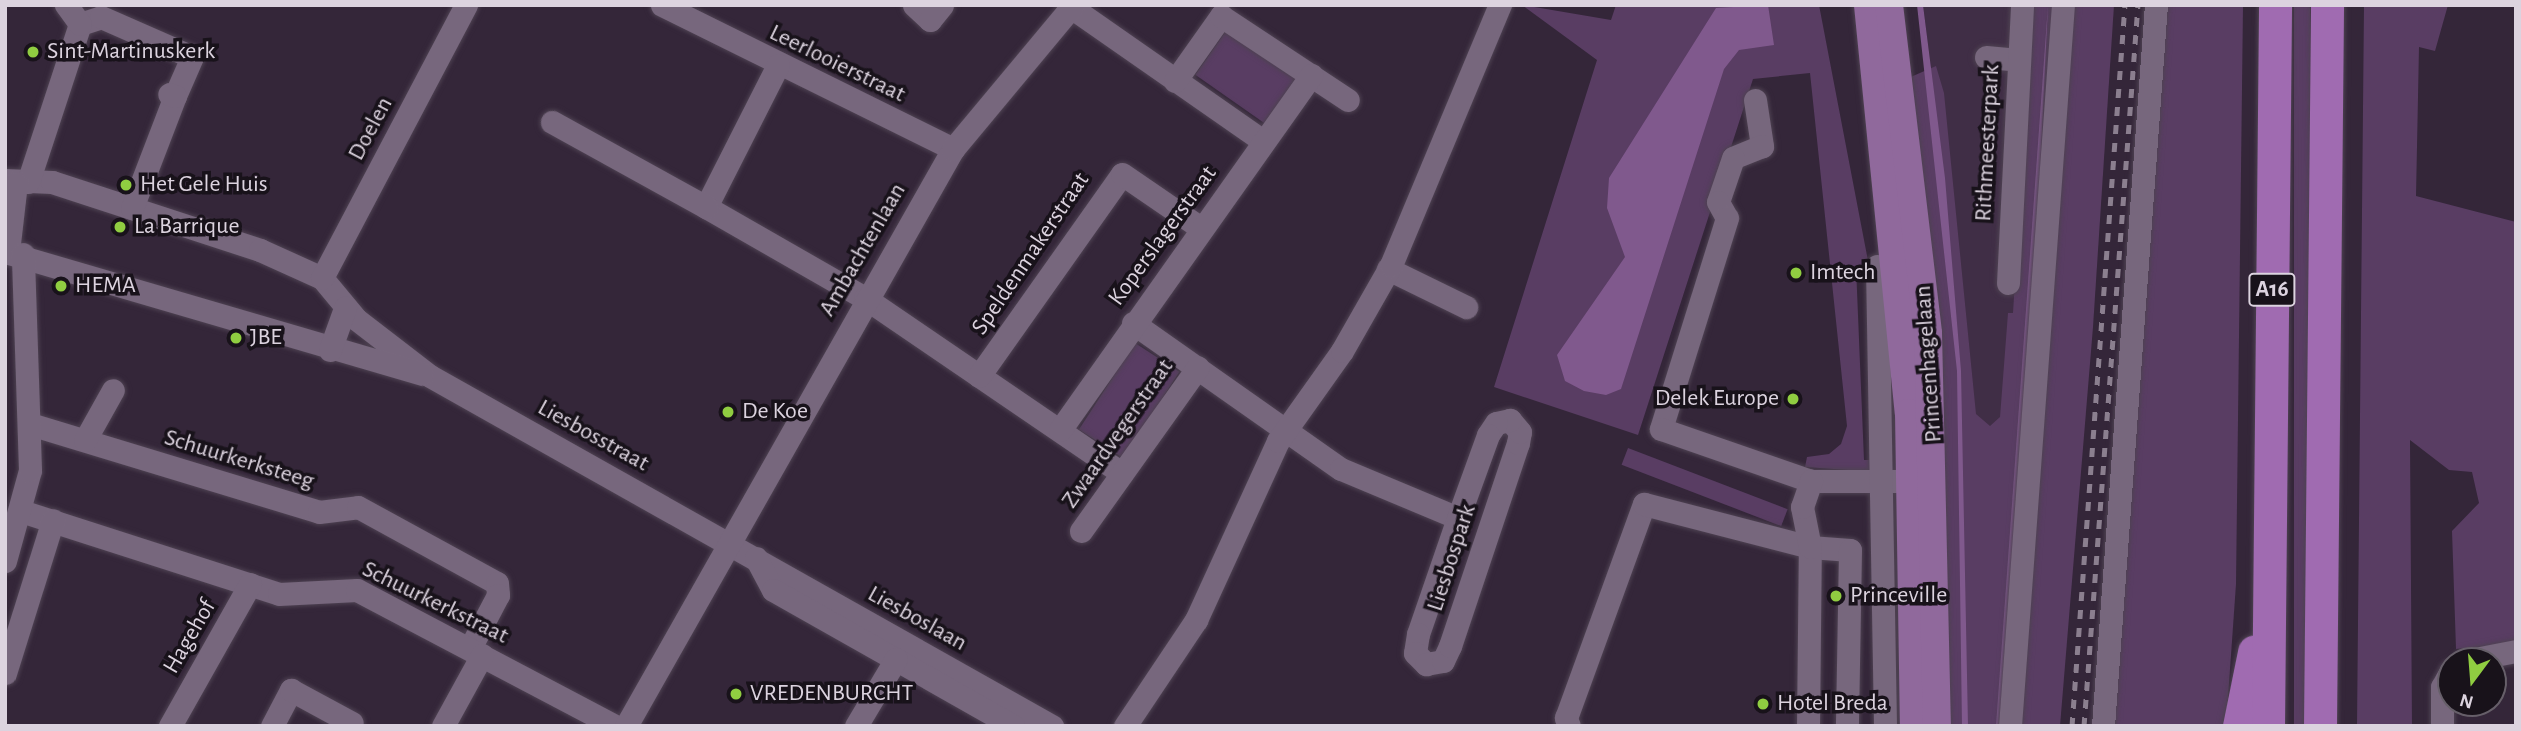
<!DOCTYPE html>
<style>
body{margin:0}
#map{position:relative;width:2521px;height:731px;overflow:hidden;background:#342639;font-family:"Alegreya Sans",sans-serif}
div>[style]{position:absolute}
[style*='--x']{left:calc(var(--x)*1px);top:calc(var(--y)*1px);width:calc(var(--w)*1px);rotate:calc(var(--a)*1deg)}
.built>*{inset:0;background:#402e46}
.green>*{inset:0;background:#593d63;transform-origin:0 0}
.water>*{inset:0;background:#80598d}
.roads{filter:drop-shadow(0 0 2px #4e4252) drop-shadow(0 0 2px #4e4252)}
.minor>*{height:23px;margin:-11.5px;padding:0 11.5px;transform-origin:11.5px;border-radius:11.5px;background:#77677d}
.major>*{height:28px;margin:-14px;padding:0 14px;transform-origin:14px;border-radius:14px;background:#90699c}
.highway>*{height:33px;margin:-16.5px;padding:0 16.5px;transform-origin:16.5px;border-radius:16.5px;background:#a06bb1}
.rail>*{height:5px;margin-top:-2.5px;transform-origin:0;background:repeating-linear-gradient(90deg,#8b7f8f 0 9px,transparent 0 18px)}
.dots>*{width:19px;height:19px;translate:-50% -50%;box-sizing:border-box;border:4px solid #18121a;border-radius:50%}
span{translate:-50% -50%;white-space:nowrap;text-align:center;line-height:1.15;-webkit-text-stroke:7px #18121a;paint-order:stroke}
.shield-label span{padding:2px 5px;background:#18121a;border:2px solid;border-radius:5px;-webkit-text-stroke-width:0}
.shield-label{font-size:23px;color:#dcd3df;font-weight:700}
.poi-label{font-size:24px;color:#dcd3df}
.left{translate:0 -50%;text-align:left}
.right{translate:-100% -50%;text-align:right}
.street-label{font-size:24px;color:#dcd3df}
.frame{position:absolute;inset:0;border:7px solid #dcd3df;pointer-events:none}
.north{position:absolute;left:2437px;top:647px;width:70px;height:70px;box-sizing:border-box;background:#18121a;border:2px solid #665f69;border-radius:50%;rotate:196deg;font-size:19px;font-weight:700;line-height:28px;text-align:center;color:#dcd3df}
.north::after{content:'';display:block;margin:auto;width:24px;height:32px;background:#90cd41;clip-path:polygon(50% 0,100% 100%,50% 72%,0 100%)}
</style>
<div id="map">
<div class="built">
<i style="clip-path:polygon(1923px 5px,2056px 5px,2025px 468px,1965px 450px,1945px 178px)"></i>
</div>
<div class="green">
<i style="clip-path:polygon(1522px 5px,1611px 20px,1616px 5px,1819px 5px,1869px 266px,1856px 267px,1864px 460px,1877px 460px,1877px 472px,1805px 467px,1807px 457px,1829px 454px,1841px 444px,1847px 426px,1810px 73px,1753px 79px,1638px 435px,1494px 387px,1597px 60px)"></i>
<i style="clip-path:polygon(2032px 5px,2060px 5px,2007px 726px,1942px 726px,1906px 79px,1936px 66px,1944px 93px,1976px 414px,1990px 426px,2000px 417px,2008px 313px,2013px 313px)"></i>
<i style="clip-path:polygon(2066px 5px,2114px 5px,2093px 327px,2060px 726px,2014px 726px)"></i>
<i style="clip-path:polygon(2160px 5px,2243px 5px,2236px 584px,2226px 726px,2107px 726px)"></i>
<i style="left:2294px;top:5px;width:16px;height:721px"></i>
<i style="clip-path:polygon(2364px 5px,2448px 5px,2435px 51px,2419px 47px,2416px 196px,2516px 222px,2516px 643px,2456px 649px,2452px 531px,2479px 503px,2472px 472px,2449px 470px,2410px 440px,2412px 726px,2357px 726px)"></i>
<i style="left:1228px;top:28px;width:88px;height:57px;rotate:35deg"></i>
<i style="left:1135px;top:343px;width:53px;height:103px;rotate:33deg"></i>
<i style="left:1628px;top:448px;width:171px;height:18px;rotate:21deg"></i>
</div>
<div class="water">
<i style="clip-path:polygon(1768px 5px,1774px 45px,1739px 50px,1724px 69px,1621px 389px,1606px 395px,1584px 391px,1565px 381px,1557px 355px,1625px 257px,1607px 208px,1609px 178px,1716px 8px)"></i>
<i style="clip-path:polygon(1917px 5px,1923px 5px,1945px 178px,1961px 371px,1968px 726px,1962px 726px,1957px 371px)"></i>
<i style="clip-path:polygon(2048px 5px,2034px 297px,1999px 726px,1996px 726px)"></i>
</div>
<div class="roads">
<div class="minor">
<i style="--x:662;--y:5;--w:325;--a:26.3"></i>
<i style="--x:914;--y:5;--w:22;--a:43"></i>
<i style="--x:930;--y:20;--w:19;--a:-51"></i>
<i style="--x:1068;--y:5;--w:238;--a:34.9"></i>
<i style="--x:80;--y:24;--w:22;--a:-18"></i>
<i style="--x:101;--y:17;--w:99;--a:23.7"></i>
<i style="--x:192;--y:57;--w:43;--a:113.6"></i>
<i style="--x:1986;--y:57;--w:33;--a:5"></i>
<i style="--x:778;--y:65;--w:159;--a:116.9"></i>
<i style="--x:706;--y:207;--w:183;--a:29.8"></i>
<i style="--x:865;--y:298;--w:311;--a:34.3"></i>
<i style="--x:1175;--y:81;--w:80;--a:-54.7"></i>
<i style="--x:1221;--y:16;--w:152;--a:33.5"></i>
<i style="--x:1755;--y:100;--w:47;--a:81.3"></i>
<i style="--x:1762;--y:146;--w:31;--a:158"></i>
<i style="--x:1733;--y:158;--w:46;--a:108.8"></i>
<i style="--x:1718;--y:202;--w:18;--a:61"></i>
<i style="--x:1727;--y:218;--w:221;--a:107.4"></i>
<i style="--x:1661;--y:429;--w:159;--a:19.1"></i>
<i style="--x:1811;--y:481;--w:114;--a:0"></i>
<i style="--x:552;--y:122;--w:176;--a:28.9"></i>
<i style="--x:5;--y:180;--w:47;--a:2.4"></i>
<i style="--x:52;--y:182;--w:219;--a:18.1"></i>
<i style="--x:260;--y:250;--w:68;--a:24.3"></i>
<i style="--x:322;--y:278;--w:53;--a:50.3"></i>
<i style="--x:356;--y:319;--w:93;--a:37.6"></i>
<i style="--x:430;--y:376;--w:714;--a:29.37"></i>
<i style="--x:28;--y:182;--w:166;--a:-71.8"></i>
<i style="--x:80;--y:24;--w:24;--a:-126"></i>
<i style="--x:132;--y:208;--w:120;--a:-69"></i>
<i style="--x:175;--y:96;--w:6;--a:-162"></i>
<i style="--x:5;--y:252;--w:434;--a:16.3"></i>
<i style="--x:8;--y:252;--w:69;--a:-83.4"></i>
<i style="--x:1877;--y:266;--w:460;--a:89"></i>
<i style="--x:1388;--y:269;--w:87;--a:26"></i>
<i style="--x:322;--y:278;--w:309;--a:-62.2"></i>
<i style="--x:2008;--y:283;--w:278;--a:-87.1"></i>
<i style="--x:1133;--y:323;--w:254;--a:35.1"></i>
<i style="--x:1341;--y:469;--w:127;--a:22.7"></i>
<i style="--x:1458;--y:518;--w:123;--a:109"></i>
<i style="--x:1418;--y:634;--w:19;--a:99"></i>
<i style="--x:1415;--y:653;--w:16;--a:45"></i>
<i style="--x:1426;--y:664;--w:17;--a:-10"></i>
<i style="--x:1443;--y:661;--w:17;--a:-65"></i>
<i style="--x:1450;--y:646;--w:214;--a:-71.5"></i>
<i style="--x:1518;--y:443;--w:11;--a:-80"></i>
<i style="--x:1520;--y:432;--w:16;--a:-130"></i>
<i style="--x:1510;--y:420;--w:14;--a:168"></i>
<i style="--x:1496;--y:423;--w:14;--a:124"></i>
<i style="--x:1488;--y:435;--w:88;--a:109.9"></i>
<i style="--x:330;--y:350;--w:45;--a:-70.3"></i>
<i style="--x:979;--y:376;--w:247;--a:-54.7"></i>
<i style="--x:1122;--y:174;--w:96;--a:34.4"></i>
<i style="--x:30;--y:424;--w:302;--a:16.9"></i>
<i style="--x:319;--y:512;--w:39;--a:-7"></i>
<i style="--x:358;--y:507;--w:158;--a:28.7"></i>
<i style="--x:497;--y:583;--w:12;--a:85"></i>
<i style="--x:498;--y:595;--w:60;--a:117.8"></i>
<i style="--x:1060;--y:430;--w:435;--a:-54.7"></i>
<i style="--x:85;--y:440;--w:57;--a:-60.8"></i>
<i style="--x:21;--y:511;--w:271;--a:17.8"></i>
<i style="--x:279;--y:594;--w:78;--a:-2.9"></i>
<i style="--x:357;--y:590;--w:292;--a:27.8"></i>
<i style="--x:1081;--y:531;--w:201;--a:-54.5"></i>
<i style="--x:756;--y:558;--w:36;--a:62"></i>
<i style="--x:773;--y:590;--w:276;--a:29.5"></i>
<i style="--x:5;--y:561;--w:94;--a:-74.6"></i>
<i style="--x:30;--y:470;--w:216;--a:-91.9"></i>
<i style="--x:2464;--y:661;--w:53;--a:-10.9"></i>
<i style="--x:5;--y:673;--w:160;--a:-72.6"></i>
<i style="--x:170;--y:726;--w:163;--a:-60.6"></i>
<i style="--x:272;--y:726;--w:41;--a:-62.2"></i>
<i style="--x:291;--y:690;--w:69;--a:28.4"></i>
<i style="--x:443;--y:726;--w:81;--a:-61.2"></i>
<i style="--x:626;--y:726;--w:663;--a:-60.46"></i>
<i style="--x:953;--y:149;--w:187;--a:-50.2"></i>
<i style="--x:856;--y:726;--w:78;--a:-59.2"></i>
<i style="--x:1125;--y:726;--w:128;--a:-56.2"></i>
<i style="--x:1196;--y:620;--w:197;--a:-65.4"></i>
<i style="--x:1278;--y:441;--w:110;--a:-54.6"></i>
<i style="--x:1342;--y:351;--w:99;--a:-60.3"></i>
<i style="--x:1391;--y:265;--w:282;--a:-67.3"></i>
<i style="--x:1569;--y:726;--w:9;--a:-111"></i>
<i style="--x:1566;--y:718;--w:228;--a:-70"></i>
<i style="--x:1644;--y:504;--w:171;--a:14.5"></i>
<i style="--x:1810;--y:547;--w:40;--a:4.3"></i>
<i style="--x:1850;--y:550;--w:176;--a:91"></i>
<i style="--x:1808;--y:726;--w:179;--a:-89.4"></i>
<i style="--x:1810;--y:547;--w:41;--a:-101.3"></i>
<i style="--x:1802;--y:507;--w:28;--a:-71"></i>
<i style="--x:2010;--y:726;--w:723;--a:-85.8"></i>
<i style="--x:2103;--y:726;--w:723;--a:-85.8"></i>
<i style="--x:2442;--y:726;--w:39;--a:-90"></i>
<i style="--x:2442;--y:687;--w:18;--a:-61"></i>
</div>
<div class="major">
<i style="--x:1868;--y:5;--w:410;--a:84.3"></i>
<i style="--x:1909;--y:413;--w:313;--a:89.1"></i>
<i style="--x:1889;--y:5;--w:330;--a:83.2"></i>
<i style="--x:1928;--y:333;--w:393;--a:88.7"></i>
</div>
<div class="highway">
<i style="--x:2239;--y:726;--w:76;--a:-78.5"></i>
<i style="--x:2268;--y:726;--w:721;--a:-89.44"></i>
<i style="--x:2320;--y:726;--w:721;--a:-89.44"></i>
</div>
</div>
<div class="rail">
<i style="--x:2072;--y:726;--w:723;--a:-85.8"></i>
<i style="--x:2084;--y:726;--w:723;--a:-85.72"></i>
</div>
<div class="dots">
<i style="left:33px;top:52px;background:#90cd41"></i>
<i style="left:126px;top:185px;background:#90cd41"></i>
<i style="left:120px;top:227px;background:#90cd41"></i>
<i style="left:1796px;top:273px;background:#90cd41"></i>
<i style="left:61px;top:286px;background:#90cd41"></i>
<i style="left:236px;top:338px;background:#90cd41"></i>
<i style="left:1793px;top:399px;background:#90cd41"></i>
<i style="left:728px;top:412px;background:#90cd41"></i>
<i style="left:1836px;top:596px;background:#90cd41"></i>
<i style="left:736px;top:694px;background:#90cd41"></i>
<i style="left:1763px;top:704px;background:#90cd41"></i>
</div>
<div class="shield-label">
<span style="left:2272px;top:290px">A16</span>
</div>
<div class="poi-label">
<span class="left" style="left:47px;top:52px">Sint-Martinuskerk</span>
<span class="left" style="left:140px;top:185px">Het Gele Huis</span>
<span class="left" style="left:134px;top:227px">La Barrique</span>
<span class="left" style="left:1810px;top:273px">Imtech</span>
<span class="left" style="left:75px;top:286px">HEMA</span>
<span class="left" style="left:250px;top:338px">JBE</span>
<span class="right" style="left:1779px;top:399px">Delek Europe</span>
<span class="left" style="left:742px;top:412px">De Koe</span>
<span class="left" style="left:1850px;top:596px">Princeville</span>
<span class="left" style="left:750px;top:694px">VREDENBURCHT</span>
<span class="left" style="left:1777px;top:704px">Hotel Breda</span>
</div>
<div class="street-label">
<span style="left:837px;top:64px;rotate:26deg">Leerlooierstraat</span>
<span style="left:371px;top:129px;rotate:-62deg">Doelen</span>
<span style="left:1988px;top:143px;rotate:-87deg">Rithmeesterpark</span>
<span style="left:1163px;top:236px;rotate:-54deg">Koperslagerstraat</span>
<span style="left:863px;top:250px;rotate:-60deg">Ambachtenlaan</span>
<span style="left:1031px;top:254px;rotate:-56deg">Speldenmakerstraat</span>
<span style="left:1929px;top:364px;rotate:-94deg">Princenhagelaan</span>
<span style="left:1118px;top:434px;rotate:-55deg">Zwaardvegerstraat</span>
<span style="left:593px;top:436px;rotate:29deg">Liesbosstraat</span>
<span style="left:239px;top:460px;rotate:17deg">Schuurkerksteeg</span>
<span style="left:1452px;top:558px;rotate:-72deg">Liesbospark</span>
<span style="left:435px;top:603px;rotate:26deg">Schuurkerkstraat</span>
<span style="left:917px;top:619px;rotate:29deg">Liesboslaan</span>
<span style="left:190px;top:637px;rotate:-60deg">Hagehof</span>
</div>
<div class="frame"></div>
<div class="north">N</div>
</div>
